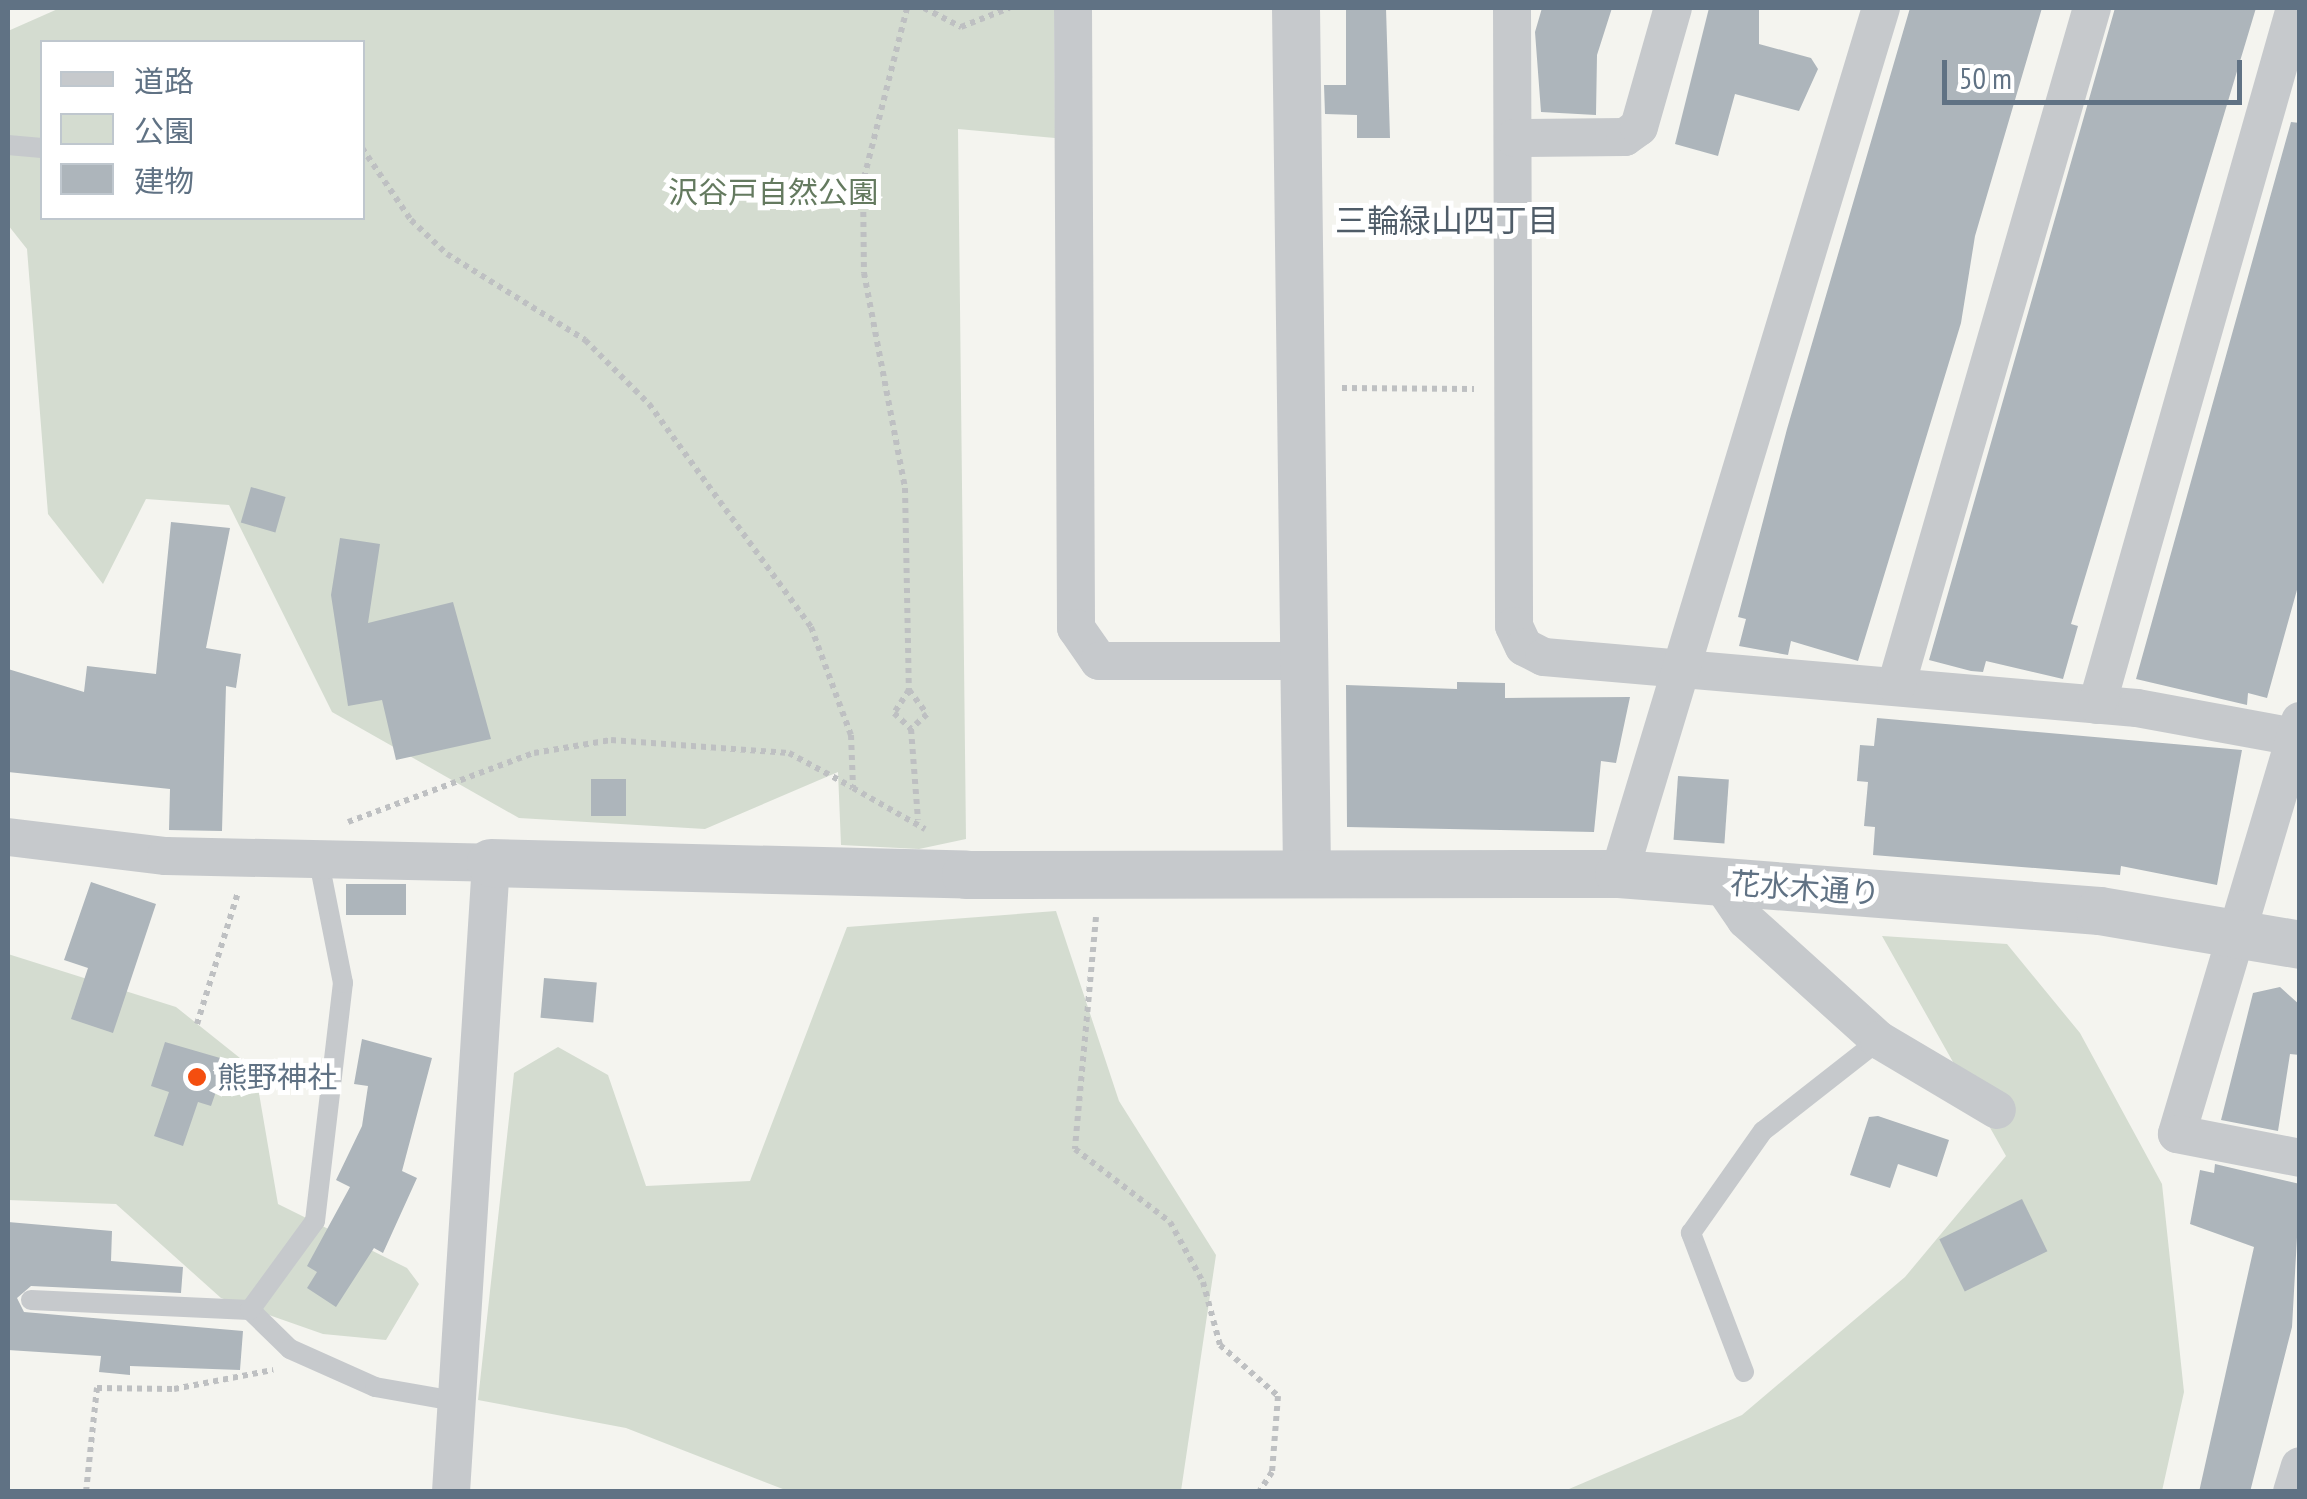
<!DOCTYPE html>
<meta charset="utf-8">
<style>
body{margin:0}
#map{position:relative;width:2307px;height:1499px;overflow:hidden;background:#f4f4ef;font-family:"PT Sans Narrow","Noto Sans JP",sans-serif}
div>[style]{position:absolute}
[style*='--x']{left:calc(var(--x)*1px);top:calc(var(--y)*1px);width:calc(var(--w)*1px);rotate:calc(var(--a)*1deg)}
.green>*{inset:0;background:#d4dcd0}
.building>*{inset:0;background:#adb5bb;transform-origin:0 0}
.path>*{height:6px;margin-top:-3px;transform-origin:0;background:repeating-linear-gradient(90deg,#bec0c2 0 5px,transparent 0 10px)}
.service>*{height:20px;margin:-10px;padding:0 10px;transform-origin:10px;border-radius:10px;background:#c6c9cc}
.minor>*{height:38px;margin:-19px;padding:0 19px;transform-origin:19px;border-radius:19px;background:#c6c9cc}
.tertiary>*{height:48px;margin:-24px;padding:0 24px;transform-origin:24px;border-radius:24px;background:#c6c9cc}
.dots>*{width:28px;height:28px;translate:-50% -50%;box-sizing:border-box;border:5px solid #fff;border-radius:50%}
span{translate:-50% -50%;white-space:nowrap;text-align:center;line-height:1.15;-webkit-text-stroke:10px #fff;paint-order:stroke}
.park-label{font-size:30px;color:#647a5f}
.street-label{font-size:30px;color:#607284}
.poi-label{font-size:30px;color:#607284}
.left{translate:0 -50%;text-align:left}
.neighbourhood-label{font-size:32px;color:#4f5c68}
.frame{position:absolute;inset:0;border:10px solid #607284;pointer-events:none}
.legend{position:absolute;left:40px;top:40px;width:325px;height:180px;box-sizing:border-box;background:#fff;border:2px solid #bfc7ce;margin:0;padding:12px 18px;list-style:none;font-size:30px;color:#607284}
.legend li{display:flex;align-items:center;gap:20px;height:50px}
.legend b{width:50px;border:2px solid #bfc7ce}
.scale{position:absolute;left:1942px;top:60px;width:300px;height:45px;box-sizing:border-box;border:5px solid #607284;border-top:0;padding-left:12px;font-size:30px;line-height:35px;white-space:nowrap;color:#607284;-webkit-text-stroke:8px #fff;paint-order:stroke}
</style>
<div id="map">
<div class="green">
<i style="clip-path:polygon(evenodd,60px 8px,1054px 8px,1055px 138px,958px 129px,966px 839px,919px 849px,841px 845px,838px 772px,705px 829px,519px 818px,332px 712px,229px 505px,146px 499px,103px 584px,48px 514px,27px 249px,8px 225px,8px 31px,60px 8px,42px 42px,362px 42px,362px 218px,42px 218px,42px 42px)"></i>
<i style="clip-path:polygon(1056px 911px,1119px 1101px,1216px 1255px,1181px 1491px,788px 1491px,626px 1428px,478px 1400px,514px 1073px,558px 1047px,608px 1075px,646px 1186px,750px 1181px,847px 927px)"></i>
<i style="clip-path:polygon(1882px 936px,2007px 944px,2080px 1033px,2162px 1184px,2184px 1392px,2162px 1491px,1562px 1492px,1742px 1415px,1905px 1277px,2006px 1156px)"></i>
<i style="clip-path:polygon(8px 954px,176px 1007px,255px 1070px,278px 1204px,407px 1268px,419px 1284px,386px 1340px,323px 1334px,221px 1298px,116px 1204px,8px 1200px)"></i>
</div>
<div class="building">
<i style="clip-path:polygon(1346px 8px,1386px 8px,1390px 138px,1357px 138px,1357px 115px,1325px 114px,1324px 85px,1346px 85px)"></i>
<i style="clip-path:polygon(1542px 8px,1612px 8px,1597px 55px,1596px 115px,1541px 112px,1535px 32px)"></i>
<i style="clip-path:polygon(1709px 8px,1759px 8px,1759px 44px,1811px 58px,1818px 69px,1799px 111px,1735px 94px,1718px 156px,1675px 144px)"></i>
<i style="clip-path:polygon(1910px 8px,2042px 8px,1975px 236px,1961px 323px,1858px 661px,1791px 641px,1788px 655px,1739px 646px,1746px 619px,1738px 617px,1787px 429px)"></i>
<i style="clip-path:polygon(2115px 8px,2256px 8px,2071px 624px,2078px 626px,2063px 679px,1986px 661px,1983px 672px,1971px 671px,1929px 660px)"></i>
<i style="clip-path:polygon(2291px 122px,2300px 123px,2300px 579px,2267px 698px,2248px 693px,2247px 705px,2136px 679px)"></i>
<i style="left:251px;top:487px;width:36px;height:37px;rotate:16deg"></i>
<i style="clip-path:polygon(171px 522px,230px 528px,206px 648px,241px 654px,236px 688px,226px 686px,222px 831px,169px 830px,170px 789px,8px 772px,8px 669px,84px 692px,87px 666px,156px 674px)"></i>
<i style="clip-path:polygon(340px 538px,380px 544px,368px 623px,453px 602px,491px 739px,396px 760px,382px 700px,348px 706px,331px 595px)"></i>
<i style="clip-path:polygon(1457px 682px,1505px 683px,1505px 698px,1630px 697px,1616px 763px,1601px 761px,1594px 832px,1347px 827px,1346px 685px,1457px 689px)"></i>
<i style="clip-path:polygon(1877px 718px,2242px 750px,2217px 885px,2121px 866px,2120px 875px,1873px 855px,1875px 827px,1864px 826px,1868px 782px,1857px 781px,1860px 745px,1874px 746px)"></i>
<i style="left:1678px;top:776px;width:51px;height:64px;rotate:4deg"></i>
<i style="left:591px;top:779px;width:35px;height:37px"></i>
<i style="clip-path:polygon(91px 882px,156px 904px,113px 1033px,71px 1019px,88px 968px,64px 960px)"></i>
<i style="left:346px;top:884px;width:60px;height:31px"></i>
<i style="left:544px;top:978px;width:53px;height:40px;rotate:5deg"></i>
<i style="clip-path:polygon(2280px 987px,2300px 1005px,2300px 1055px,2290px 1054px,2278px 1131px,2221px 1120px,2253px 993px)"></i>
<i style="clip-path:polygon(362px 1039px,432px 1058px,402px 1171px,417px 1178px,383px 1253px,374px 1248px,336px 1307px,307px 1288px,317px 1272px,307px 1266px,350px 1187px,336px 1180px,362px 1126px,368px 1086px,354px 1084px)"></i>
<i style="clip-path:polygon(165px 1042px,227px 1060px,211px 1106px,198px 1102px,183px 1146px,154px 1136px,169px 1092px,151px 1086px)"></i>
<i style="clip-path:polygon(1878px 1116px,1949px 1140px,1937px 1177px,1898px 1164px,1890px 1188px,1850px 1175px,1869px 1117px)"></i>
<i style="clip-path:polygon(2215px 1164px,2300px 1184px,2292px 1327px,2250px 1492px,2199px 1492px,2254px 1247px,2190px 1224px,2200px 1170px,2214px 1173px)"></i>
<i style="left:2022px;top:1199px;width:58px;height:92px;rotate:64deg"></i>
<i style="clip-path:polygon(8px 1222px,112px 1231px,111px 1261px,183px 1267px,181px 1293px,31px 1286px,17px 1298px,24px 1312px,243px 1331px,240px 1370px,130px 1366px,130px 1375px,99px 1372px,101px 1356px,8px 1350px)"></i>
</div>
<div class="path">
<i style="--x:907;--y:8;--w:179;--a:104.2"></i>
<i style="--x:863;--y:182;--w:91;--a:89.4"></i>
<i style="--x:864;--y:273;--w:219;--a:79.2"></i>
<i style="--x:905;--y:488;--w:202;--a:88.9"></i>
<i style="--x:909;--y:690;--w:27;--a:123"></i>
<i style="--x:894;--y:713;--w:23;--a:43"></i>
<i style="--x:911;--y:729;--w:91;--a:85.6"></i>
<i style="--x:924;--y:8;--w:42;--a:27.2"></i>
<i style="--x:961;--y:27;--w:52;--a:-21.6"></i>
<i style="--x:362;--y:148;--w:87;--a:55.8"></i>
<i style="--x:411;--y:220;--w:50;--a:43.4"></i>
<i style="--x:447;--y:254;--w:163;--a:31.9"></i>
<i style="--x:585;--y:340;--w:91;--a:45"></i>
<i style="--x:649;--y:404;--w:276;--a:54"></i>
<i style="--x:811;--y:627;--w:115;--a:69.7"></i>
<i style="--x:851;--y:735;--w:53;--a:87.8"></i>
<i style="--x:853;--y:788;--w:83;--a:29.7"></i>
<i style="--x:1342;--y:388;--w:132;--a:0.4"></i>
<i style="--x:909;--y:690;--w:30;--a:53"></i>
<i style="--x:927;--y:714;--w:22;--a:137"></i>
<i style="--x:348;--y:822;--w:198;--a:-20.4"></i>
<i style="--x:534;--y:753;--w:78;--a:-9.6"></i>
<i style="--x:611;--y:740;--w:178;--a:4.2"></i>
<i style="--x:789;--y:753;--w:72;--a:28.4"></i>
<i style="--x:1096;--y:917;--w:233;--a:95.2"></i>
<i style="--x:1075;--y:1149;--w:120;--a:37.5"></i>
<i style="--x:1170;--y:1222;--w:68;--a:61.2"></i>
<i style="--x:1203;--y:1282;--w:65;--a:74.9"></i>
<i style="--x:1220;--y:1345;--w:77;--a:41.3"></i>
<i style="--x:1278;--y:1396;--w:76;--a:94.5"></i>
<i style="--x:1272;--y:1472;--w:24;--a:123"></i>
<i style="--x:197;--y:1024;--w:138;--a:-72.7"></i>
<i style="--x:86;--y:1492;--w:105;--a:-84"></i>
<i style="--x:97;--y:1388;--w:77;--a:0.7"></i>
<i style="--x:174;--y:1389;--w:101;--a:-10.9"></i>
</div>
<div class="service">
<i style="--x:8;--y:145;--w:34;--a:5"></i>
<i style="--x:31;--y:1300;--w:219;--a:2.6"></i>
<i style="--x:250;--y:1310;--w:56;--a:44.3"></i>
<i style="--x:290;--y:1349;--w:93;--a:24.1"></i>
<i style="--x:375;--y:1387;--w:80;--a:10"></i>
<i style="--x:250;--y:1310;--w:110;--a:-53.9"></i>
<i style="--x:315;--y:1221;--w:240;--a:-83.3"></i>
<i style="--x:343;--y:983;--w:128;--a:-101.2"></i>
<i style="--x:1744;--y:1372;--w:149;--a:-110.9"></i>
<i style="--x:1691;--y:1233;--w:125;--a:-54.8"></i>
<i style="--x:1763;--y:1131;--w:147;--a:-38.1"></i>
</div>
<div class="minor">
<i style="--x:1073;--y:8;--w:620;--a:89.72"></i>
<i style="--x:1076;--y:628;--w:40;--a:55.1"></i>
<i style="--x:1099;--y:661;--w:205;--a:0"></i>
<i style="--x:1512;--y:8;--w:618;--a:89.81"></i>
<i style="--x:1514;--y:626;--w:23;--a:65"></i>
<i style="--x:1524;--y:647;--w:22;--a:27"></i>
<i style="--x:1544;--y:657;--w:595;--a:4.92"></i>
<i style="--x:2137;--y:708;--w:166;--a:10.4"></i>
<i style="--x:1514;--y:138;--w:111;--a:-0.5"></i>
<i style="--x:1625;--y:137;--w:17;--a:-36"></i>
<i style="--x:1639;--y:127;--w:124;--a:-74.1"></i>
<i style="--x:1896;--y:686;--w:706;--a:-73.88"></i>
<i style="--x:2097;--y:705;--w:725;--a:-74.14"></i>
<i style="--x:2300;--y:721;--w:431;--a:106.6"></i>
<i style="--x:2177;--y:1134;--w:125;--a:11"></i>
<i style="--x:8;--y:837;--w:159;--a:6.9"></i>
<i style="--x:166;--y:856;--w:325;--a:1.2"></i>
<i style="--x:491;--y:863;--w:630;--a:93.64"></i>
<i style="--x:1619;--y:874;--w:905;--a:-73.17"></i>
<i style="--x:1720;--y:882;--w:46;--a:55.6"></i>
<i style="--x:1746;--y:920;--w:179;--a:42.1"></i>
<i style="--x:1879;--y:1040;--w:137;--a:30.7"></i>
<i style="--x:2292;--y:1492;--w:27;--a:-73"></i>
</div>
<div class="tertiary">
<i style="--x:1296;--y:8;--w:863;--a:89.27"></i>
<i style="--x:491;--y:863;--w:475;--a:1.4"></i>
<i style="--x:966;--y:875;--w:653;--a:-0.09"></i>
<i style="--x:1619;--y:874;--w:482;--a:4.4"></i>
<i style="--x:2100;--y:911;--w:203;--a:9.6"></i>
</div>
<div class="dots">
<i style="left:197px;top:1077px;background:#f44e0f"></i>
</div>
<div class="park-label">
<span style="left:773px;top:192px">沢谷戸自然公園</span>
</div>
<div class="street-label">
<span style="left:1805px;top:888px;rotate:4deg">花水木通り</span>
</div>
<div class="poi-label">
<span class="left" style="left:217px;top:1077px">熊野神社</span>
</div>
<div class="neighbourhood-label">
<span style="left:1447px;top:220px">三輪緑山四丁目</span>
</div>
<div class="frame"></div>
<ul class="legend">
<li><b style="height:12px;background:#c6c9cc"></b>道路</li>
<li><b style="height:28px;background:#d4dcd0"></b>公園</li>
<li><b style="height:28px;background:#adb5bb"></b>建物</li>
</ul>
<div class="scale">50 m</div>
</div>
